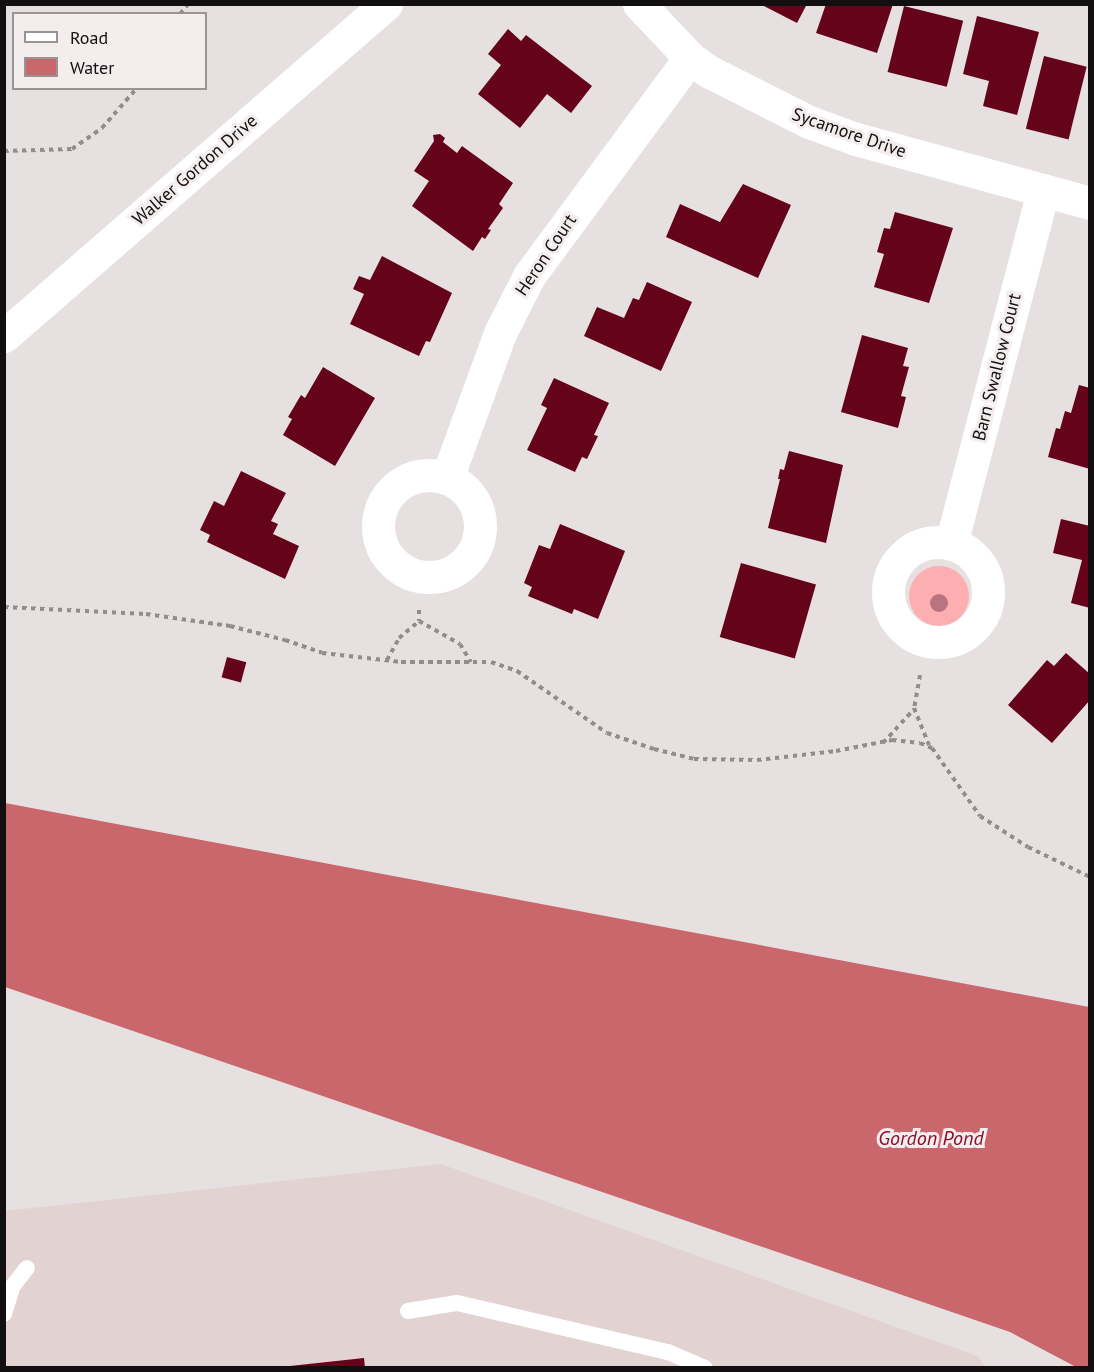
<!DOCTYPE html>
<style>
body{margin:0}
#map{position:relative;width:1094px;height:1372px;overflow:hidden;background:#e7e0e0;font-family:"PT Sans",sans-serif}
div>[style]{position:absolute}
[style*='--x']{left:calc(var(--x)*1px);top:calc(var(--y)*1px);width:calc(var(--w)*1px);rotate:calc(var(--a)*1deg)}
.built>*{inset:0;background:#e2d2d2}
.green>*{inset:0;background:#fcaeb0}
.round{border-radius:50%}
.water>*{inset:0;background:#ca676d}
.building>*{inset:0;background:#64031a;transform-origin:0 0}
.path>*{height:4px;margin-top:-2px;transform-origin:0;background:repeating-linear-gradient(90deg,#928d8d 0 4.5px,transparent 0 9px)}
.lane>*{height:16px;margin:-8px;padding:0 8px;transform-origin:8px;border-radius:8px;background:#fff}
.street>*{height:33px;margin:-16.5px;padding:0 16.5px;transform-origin:16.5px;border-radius:16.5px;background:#fff}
.street>.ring{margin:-16.5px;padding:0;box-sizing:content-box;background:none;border:33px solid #fff;border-radius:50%}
.trees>*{width:18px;height:18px;margin:-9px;border-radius:50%;background:#ba7480}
span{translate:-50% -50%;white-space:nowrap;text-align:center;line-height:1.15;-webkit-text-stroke:6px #f4eded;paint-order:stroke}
.street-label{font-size:18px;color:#110f0f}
.water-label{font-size:20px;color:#8b0c29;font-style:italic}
.frame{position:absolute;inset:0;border:6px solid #110f0f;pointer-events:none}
.legend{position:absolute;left:12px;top:12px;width:195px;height:78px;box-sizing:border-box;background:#f4eded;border:2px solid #999494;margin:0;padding:8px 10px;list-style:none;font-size:18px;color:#110f0f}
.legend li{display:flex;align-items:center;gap:12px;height:30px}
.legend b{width:30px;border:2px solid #999494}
</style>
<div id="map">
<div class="built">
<i style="clip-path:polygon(441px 1164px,977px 1356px,986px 1367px,5px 1367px,4px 1211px)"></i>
</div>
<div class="green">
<i class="round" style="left:909px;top:566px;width:60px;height:60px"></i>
</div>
<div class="water">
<i style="clip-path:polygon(5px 803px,1089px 1007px,1089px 1367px,1076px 1367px,1010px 1332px,5px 987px)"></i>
</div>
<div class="building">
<i style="clip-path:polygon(760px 4px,807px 4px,797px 23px)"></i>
<i style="clip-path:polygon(826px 4px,893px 4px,877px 53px,816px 33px)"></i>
<i style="left:904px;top:6px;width:61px;height:68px;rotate:14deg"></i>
<i style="clip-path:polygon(977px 16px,1039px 32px,1017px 115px,983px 106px,989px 81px,963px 74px)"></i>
<i style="clip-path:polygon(508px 29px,521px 41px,526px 35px,592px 86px,571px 113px,547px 94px,520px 128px,478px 94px,501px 65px,488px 54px)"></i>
<i style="left:1044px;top:56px;width:44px;height:75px;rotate:14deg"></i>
<i style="clip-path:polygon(440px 134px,445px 138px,443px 142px,457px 153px,462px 146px,513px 183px,499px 204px,503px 208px,488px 229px,491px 230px,485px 239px,482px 237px,473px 251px,412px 206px,429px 181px,414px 171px,434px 141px,433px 135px)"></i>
<i style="clip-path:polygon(743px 184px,791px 205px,758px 278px,666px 237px,680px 204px,720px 222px)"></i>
<i style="clip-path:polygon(895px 212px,953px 228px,929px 303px,874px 287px,884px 254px,877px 252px,884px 228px,890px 229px)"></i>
<i style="clip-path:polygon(382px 256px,452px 293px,430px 342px,426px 341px,419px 356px,350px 324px,364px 294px,353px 289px,359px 276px,370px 280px)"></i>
<i style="clip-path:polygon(647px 282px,692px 302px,661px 371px,584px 336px,597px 307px,624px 318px,633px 298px,639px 300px)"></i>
<i style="clip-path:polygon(862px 335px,908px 348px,903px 366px,909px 367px,901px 396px,906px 397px,898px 428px,841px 412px)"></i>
<i style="clip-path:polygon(323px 367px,375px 398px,335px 466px,283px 435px,292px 419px,288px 417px,301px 395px,305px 398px)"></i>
<i style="clip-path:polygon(554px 378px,609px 403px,594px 435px,598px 436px,587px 459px,582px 457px,575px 472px,527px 450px,547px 408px,541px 405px)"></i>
<i style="clip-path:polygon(1079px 385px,1090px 388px,1090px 469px,1048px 457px,1056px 428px,1060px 429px,1065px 411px,1071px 413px)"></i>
<i style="clip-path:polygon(789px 451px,843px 465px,826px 543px,768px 528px,780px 479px,778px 479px,780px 469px,784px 470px)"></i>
<i style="clip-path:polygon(241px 471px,286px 493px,271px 521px,278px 524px,273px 534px,299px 546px,285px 579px,207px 542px,210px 535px,200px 530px,214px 501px,224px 506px)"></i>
<i style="clip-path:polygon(1061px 519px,1090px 526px,1090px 608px,1071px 603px,1082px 560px,1053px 553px)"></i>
<i style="clip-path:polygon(560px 524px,625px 551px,598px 619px,574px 609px,572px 614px,528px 596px,532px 587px,524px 583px,539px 545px,550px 549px)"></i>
<i style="left:741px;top:563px;width:78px;height:77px;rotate:16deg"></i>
<i style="clip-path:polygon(1066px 653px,1090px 674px,1090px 700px,1052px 743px,1008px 705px,1047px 660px,1054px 666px)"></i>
<i style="left:227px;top:657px;width:20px;height:21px;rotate:15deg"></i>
<i style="clip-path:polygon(364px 1358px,365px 1368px,290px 1368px,290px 1366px)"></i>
</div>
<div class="path">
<i style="--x:180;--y:14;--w:13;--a:-51"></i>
<i style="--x:4;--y:151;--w:68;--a:-1.7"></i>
<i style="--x:72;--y:149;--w:37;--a:-35"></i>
<i style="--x:102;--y:128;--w:53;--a:-48.8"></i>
<i style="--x:4;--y:607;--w:142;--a:2.8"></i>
<i style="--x:146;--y:614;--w:85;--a:8.1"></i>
<i style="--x:230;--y:626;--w:57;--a:14.3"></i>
<i style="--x:285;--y:640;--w:39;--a:19"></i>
<i style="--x:322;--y:653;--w:80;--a:6.5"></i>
<i style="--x:401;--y:662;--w:90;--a:0"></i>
<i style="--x:491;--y:662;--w:28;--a:19"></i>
<i style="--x:517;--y:671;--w:109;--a:34.6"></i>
<i style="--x:607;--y:733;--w:50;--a:18.8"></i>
<i style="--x:654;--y:749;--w:41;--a:14"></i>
<i style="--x:694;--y:759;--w:63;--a:0.9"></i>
<i style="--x:757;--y:760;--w:80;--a:-6.5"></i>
<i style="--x:836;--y:751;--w:57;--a:-11.1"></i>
<i style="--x:892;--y:740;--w:28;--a:6"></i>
<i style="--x:920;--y:743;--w:13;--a:23"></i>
<i style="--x:932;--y:748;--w:83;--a:54.8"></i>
<i style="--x:980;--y:816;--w:57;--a:32.9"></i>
<i style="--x:1028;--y:847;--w:69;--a:25.8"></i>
<i style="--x:419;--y:610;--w:11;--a:90"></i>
<i style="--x:419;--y:621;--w:47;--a:29.3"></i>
<i style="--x:460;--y:644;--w:21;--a:59"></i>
<i style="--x:387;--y:660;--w:25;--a:-61"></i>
<i style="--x:399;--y:638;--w:26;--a:-40"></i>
<i style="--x:920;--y:675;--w:34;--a:100"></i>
<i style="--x:914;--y:708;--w:40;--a:68"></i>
<i style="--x:883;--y:743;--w:46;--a:-47.6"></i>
</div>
<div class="lane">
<i style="--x:408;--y:1311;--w:50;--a:-9.3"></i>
<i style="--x:457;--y:1303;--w:217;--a:13.1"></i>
<i style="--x:668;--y:1352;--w:40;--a:23.4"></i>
<i style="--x:4;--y:1314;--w:28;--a:-73"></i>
<i style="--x:12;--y:1287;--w:24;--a:-52"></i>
</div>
<div class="street">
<i style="--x:639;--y:4;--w:74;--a:46.6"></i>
<i style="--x:690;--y:58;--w:22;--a:36"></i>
<i style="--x:708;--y:71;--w:113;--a:26.8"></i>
<i style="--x:809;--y:122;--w:50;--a:19.9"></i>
<i style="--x:856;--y:139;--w:243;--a:15.3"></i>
<i style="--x:4;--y:336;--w:506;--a:-40.99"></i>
<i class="ring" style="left:378px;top:475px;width:69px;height:69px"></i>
<i style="--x:447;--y:478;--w:154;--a:-69.9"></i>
<i style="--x:500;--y:333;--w:64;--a:-63"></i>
<i style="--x:529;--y:276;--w:271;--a:-53.6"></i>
<i class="ring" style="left:888px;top:542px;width:67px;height:67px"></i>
<i style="--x:951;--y:544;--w:366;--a:-75.4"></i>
</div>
<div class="trees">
<i style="left:939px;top:603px"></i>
</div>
<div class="street-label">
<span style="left:849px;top:133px;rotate:19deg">Sycamore Drive</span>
<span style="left:195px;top:170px;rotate:-41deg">Walker Gordon Drive</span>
<span style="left:546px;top:255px;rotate:-56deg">Heron Court</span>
<span style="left:997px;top:367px;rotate:-76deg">Barn Swallow Court</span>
</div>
<div class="water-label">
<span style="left:931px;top:1138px">Gordon Pond</span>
</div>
<div class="frame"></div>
<ul class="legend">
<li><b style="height:8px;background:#fff"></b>Road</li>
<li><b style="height:16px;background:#ca676d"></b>Water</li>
</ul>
</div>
